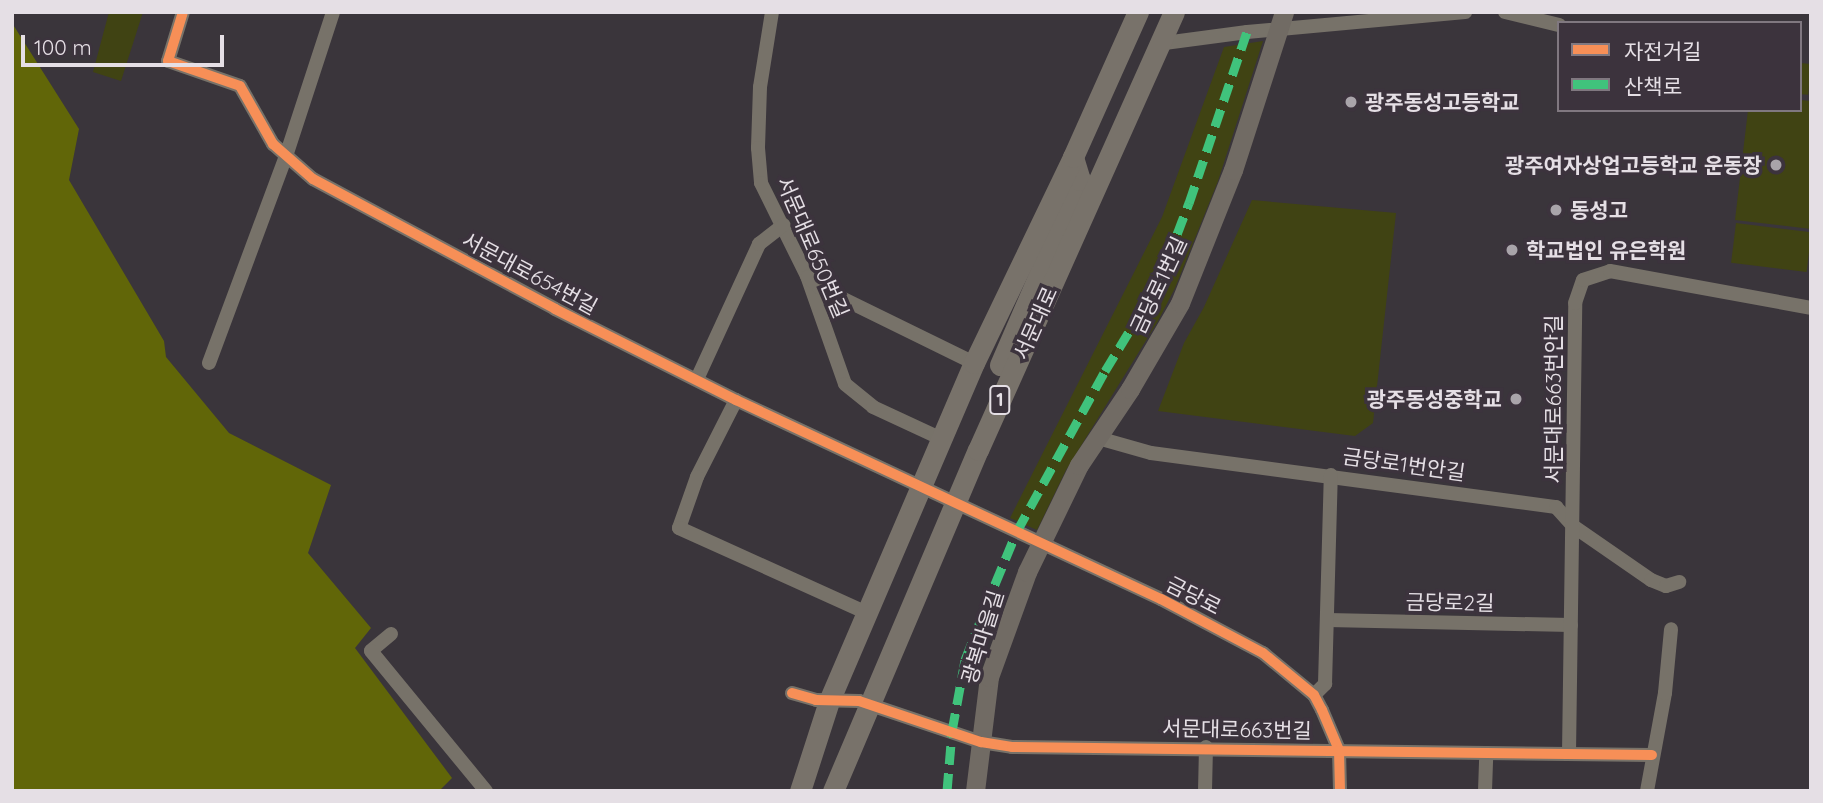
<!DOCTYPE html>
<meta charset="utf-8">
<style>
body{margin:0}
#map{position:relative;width:1823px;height:803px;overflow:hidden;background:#3a353b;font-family:Quicksand,"Noto Sans KR",sans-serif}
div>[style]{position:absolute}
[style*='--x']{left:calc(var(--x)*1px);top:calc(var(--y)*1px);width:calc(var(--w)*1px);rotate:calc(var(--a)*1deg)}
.green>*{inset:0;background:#404313;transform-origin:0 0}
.forest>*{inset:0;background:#616608}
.street>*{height:14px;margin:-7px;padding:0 7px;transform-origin:7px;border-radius:7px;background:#777269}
.secondary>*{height:19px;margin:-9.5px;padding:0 9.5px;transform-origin:9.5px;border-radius:9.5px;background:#716b64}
.primary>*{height:21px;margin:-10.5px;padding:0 10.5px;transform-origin:10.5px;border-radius:10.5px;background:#78726a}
.quiet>*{height:9px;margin-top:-4.5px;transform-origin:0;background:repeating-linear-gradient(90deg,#40c37c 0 18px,transparent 0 27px)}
.cycleway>*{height:10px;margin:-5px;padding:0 5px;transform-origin:5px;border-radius:5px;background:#f78f57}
.dots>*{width:19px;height:19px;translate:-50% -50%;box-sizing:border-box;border:4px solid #3c333d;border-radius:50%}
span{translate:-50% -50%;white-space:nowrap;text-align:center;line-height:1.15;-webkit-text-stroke:7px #3c333d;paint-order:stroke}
.shield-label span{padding:2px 5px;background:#3c333d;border:2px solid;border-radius:5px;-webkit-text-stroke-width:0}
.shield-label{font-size:19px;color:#e5dfe5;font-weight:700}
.poi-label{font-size:21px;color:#e5dfe5;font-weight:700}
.left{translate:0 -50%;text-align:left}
.right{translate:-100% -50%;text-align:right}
.street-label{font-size:21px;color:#e5dfe5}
.frame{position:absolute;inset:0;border:14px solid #e5dfe5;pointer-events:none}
.legend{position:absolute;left:1557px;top:21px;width:245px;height:91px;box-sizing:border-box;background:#3c333d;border:2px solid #807880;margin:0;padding:9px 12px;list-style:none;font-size:21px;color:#e5dfe5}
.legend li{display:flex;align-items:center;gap:14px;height:35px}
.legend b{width:35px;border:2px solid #807880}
.scale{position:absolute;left:21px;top:35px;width:203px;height:32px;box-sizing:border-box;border:4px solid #e5dfe5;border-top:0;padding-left:9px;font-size:21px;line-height:24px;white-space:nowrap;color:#e5dfe5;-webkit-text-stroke:5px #3c333d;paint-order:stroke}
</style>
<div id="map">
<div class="green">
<i style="clip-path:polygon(109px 12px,143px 12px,121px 81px,93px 72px)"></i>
<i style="clip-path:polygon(1263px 41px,1218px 181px,1175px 288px,1158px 321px,1066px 470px,1037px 530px,1010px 518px,1162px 217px,1224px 47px)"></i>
<i style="left:1800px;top:63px;width:11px;height:31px;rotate:5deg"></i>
<i style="clip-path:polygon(1800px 100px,1811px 101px,1811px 229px,1735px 220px,1748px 110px,1800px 110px)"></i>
<i style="clip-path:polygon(1252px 200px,1396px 213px,1373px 423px,1355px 436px,1158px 411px,1184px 343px,1204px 307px)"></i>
<i style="left:1736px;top:223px;width:76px;height:40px;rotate:7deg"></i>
</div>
<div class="forest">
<i style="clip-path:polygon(12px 23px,79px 129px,69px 180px,164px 341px,166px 357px,229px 433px,331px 485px,308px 553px,371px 628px,355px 648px,452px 778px,439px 791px,12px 791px)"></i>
</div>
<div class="street">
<i style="--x:183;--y:12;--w:51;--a:107"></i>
<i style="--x:168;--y:61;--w:76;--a:19.1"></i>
<i style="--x:240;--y:86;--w:67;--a:60.4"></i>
<i style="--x:273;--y:144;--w:53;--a:41.2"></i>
<i style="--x:313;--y:179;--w:275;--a:28.2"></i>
<i style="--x:555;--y:309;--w:203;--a:26.7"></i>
<i style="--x:736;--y:400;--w:469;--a:25.1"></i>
<i style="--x:1161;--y:599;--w:115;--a:27.9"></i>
<i style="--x:1263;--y:653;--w:66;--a:39.5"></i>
<i style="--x:1314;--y:695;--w:17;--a:62"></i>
<i style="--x:1322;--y:710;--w:43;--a:67"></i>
<i style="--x:1339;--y:750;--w:41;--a:88.6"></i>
<i style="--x:772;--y:12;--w:76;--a:99.1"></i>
<i style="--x:760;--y:87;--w:61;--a:91.9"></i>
<i style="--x:758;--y:148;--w:35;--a:85"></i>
<i style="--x:761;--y:183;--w:104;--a:63.7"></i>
<i style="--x:807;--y:276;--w:114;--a:70.6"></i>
<i style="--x:845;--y:384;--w:36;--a:39"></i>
<i style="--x:873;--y:407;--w:76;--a:24.9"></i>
<i style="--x:1505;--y:12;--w:56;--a:13.5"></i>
<i style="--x:1157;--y:44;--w:91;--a:-7.6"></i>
<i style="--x:1247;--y:32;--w:219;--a:-5.2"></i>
<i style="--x:808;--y:277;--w:15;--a:42"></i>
<i style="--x:819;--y:287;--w:173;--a:26.1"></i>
<i style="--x:209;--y:363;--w:221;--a:-69.6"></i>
<i style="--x:286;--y:156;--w:151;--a:-71.9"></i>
<i style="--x:697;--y:379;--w:149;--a:-65.3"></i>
<i style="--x:759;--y:244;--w:31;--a:-38"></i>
<i style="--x:736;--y:400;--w:86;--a:116.9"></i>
<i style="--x:697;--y:477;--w:54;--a:109.4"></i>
<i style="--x:679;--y:528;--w:206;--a:24.3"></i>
<i style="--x:1098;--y:438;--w:55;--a:15.8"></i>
<i style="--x:1151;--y:453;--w:409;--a:7.6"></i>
<i style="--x:1556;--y:507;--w:25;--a:48"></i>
<i style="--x:1573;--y:526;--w:95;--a:34.7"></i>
<i style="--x:1651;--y:580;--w:16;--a:22"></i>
<i style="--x:1666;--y:586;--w:14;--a:-17"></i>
<i style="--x:1328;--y:620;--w:243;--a:1.2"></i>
<i style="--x:391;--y:634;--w:26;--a:140"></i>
<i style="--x:371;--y:651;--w:181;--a:50.6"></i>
<i style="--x:792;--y:693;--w:25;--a:16"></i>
<i style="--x:816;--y:700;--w:43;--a:1.3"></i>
<i style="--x:859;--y:701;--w:129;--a:18.6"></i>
<i style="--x:981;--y:742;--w:31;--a:9"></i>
<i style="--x:1012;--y:747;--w:640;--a:0.72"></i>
<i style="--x:1314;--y:695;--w:16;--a:-45"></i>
<i style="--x:1325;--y:684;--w:209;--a:-88.4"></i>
<i style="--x:1569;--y:753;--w:450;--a:-89.2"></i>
<i style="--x:1575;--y:303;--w:24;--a:-71"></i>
<i style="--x:1583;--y:280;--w:28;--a:-18"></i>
<i style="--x:1610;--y:271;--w:204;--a:10.4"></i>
<i style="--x:1205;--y:791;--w:44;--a:-88.7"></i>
<i style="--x:1485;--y:791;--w:38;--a:-88"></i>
<i style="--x:1647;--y:791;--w:100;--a:-79.6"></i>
<i style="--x:1665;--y:693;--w:64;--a:-84.6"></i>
</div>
<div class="secondary">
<i style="--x:975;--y:791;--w:115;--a:-83"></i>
<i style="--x:989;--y:677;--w:112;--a:-70.1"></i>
<i style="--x:1027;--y:572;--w:119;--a:-64.1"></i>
<i style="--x:1079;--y:465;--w:92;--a:-56.1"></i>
<i style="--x:1130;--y:389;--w:99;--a:-59.8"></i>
<i style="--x:1180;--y:303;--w:143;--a:-68.3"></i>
<i style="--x:1233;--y:170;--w:166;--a:-72.1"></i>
</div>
<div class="primary">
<i style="--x:1000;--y:365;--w:202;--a:-66.6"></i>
<i style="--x:1080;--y:180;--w:24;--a:-107"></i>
<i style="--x:800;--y:791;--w:95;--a:-72.1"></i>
<i style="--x:829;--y:701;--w:368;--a:-66.8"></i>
<i style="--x:974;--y:363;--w:229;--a:-64.3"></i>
<i style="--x:1073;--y:157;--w:159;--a:-65.9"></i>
<i style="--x:833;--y:791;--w:371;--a:-67"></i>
<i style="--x:978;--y:450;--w:480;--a:-65.9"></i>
</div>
<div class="quiet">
<i style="--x:947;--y:791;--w:60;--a:-85.2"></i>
<i style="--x:952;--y:731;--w:72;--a:-79.6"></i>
<i style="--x:965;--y:660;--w:82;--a:-68.5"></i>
<i style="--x:995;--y:584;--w:57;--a:-67.5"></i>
<i style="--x:1017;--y:531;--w:183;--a:-61.2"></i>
<i style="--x:1105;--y:371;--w:102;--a:-58.7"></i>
<i style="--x:1158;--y:284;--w:87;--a:-69.1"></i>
<i style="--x:1189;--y:203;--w:181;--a:-71.3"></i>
</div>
<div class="cycleway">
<i style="--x:183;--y:12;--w:51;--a:107"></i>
<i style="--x:168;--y:61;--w:76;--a:19.1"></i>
<i style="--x:240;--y:86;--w:67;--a:60.4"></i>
<i style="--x:273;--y:144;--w:53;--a:41.2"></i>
<i style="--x:313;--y:179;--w:275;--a:28.2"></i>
<i style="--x:555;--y:309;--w:203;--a:26.7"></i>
<i style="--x:736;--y:400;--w:469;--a:25.1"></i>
<i style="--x:1161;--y:599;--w:115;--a:27.9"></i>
<i style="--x:1263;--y:653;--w:66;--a:39.5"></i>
<i style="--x:1314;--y:695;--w:17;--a:62"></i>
<i style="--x:1322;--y:710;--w:43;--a:67"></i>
<i style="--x:1339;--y:750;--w:41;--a:88.6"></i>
<i style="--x:792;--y:693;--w:25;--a:16"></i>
<i style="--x:816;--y:700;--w:43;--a:1.3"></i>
<i style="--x:859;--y:701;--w:129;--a:18.6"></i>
<i style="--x:981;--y:742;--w:31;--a:9"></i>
<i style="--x:1012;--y:747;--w:640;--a:0.72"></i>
</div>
<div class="dots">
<i style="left:1351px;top:102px;background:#a9a4aa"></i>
<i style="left:1776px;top:165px;background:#a9a4aa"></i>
<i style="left:1556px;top:210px;background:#a9a4aa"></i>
<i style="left:1512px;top:250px;background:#a9a4aa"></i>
<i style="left:1516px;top:399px;background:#a9a4aa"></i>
</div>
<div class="shield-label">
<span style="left:1000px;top:400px">1</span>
</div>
<div class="poi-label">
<span class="left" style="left:1365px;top:102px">광주동성고등학교</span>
<span class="right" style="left:1762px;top:165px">광주여자상업고등학교 운동장</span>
<span class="left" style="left:1570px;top:210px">동성고</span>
<span class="left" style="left:1526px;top:250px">학교법인 유은학원</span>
<span class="right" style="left:1502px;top:399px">광주동성중학교</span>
</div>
<div class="street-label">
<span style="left:813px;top:247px;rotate:67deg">서문대로650번길</span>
<span style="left:530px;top:273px;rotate:28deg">서문대로654번길</span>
<span style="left:1158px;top:285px;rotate:-65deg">금당로1번길</span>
<span style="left:1035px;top:323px;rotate:-66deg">서문대로</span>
<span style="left:1553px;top:399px;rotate:-90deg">서문대로663번안길</span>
<span style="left:1404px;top:464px;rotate:8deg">금당로1번안길</span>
<span style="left:1194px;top:595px;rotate:27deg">금당로</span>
<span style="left:1450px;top:602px;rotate:1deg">금당로2길</span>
<span style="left:982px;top:637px;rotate:-73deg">광복마을길</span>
<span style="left:1237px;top:729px;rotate:1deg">서문대로663번길</span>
</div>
<div class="frame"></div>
<ul class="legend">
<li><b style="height:9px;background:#f78f57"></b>자전거길</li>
<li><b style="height:9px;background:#40c37c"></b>산책로</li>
</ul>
<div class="scale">100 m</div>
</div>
